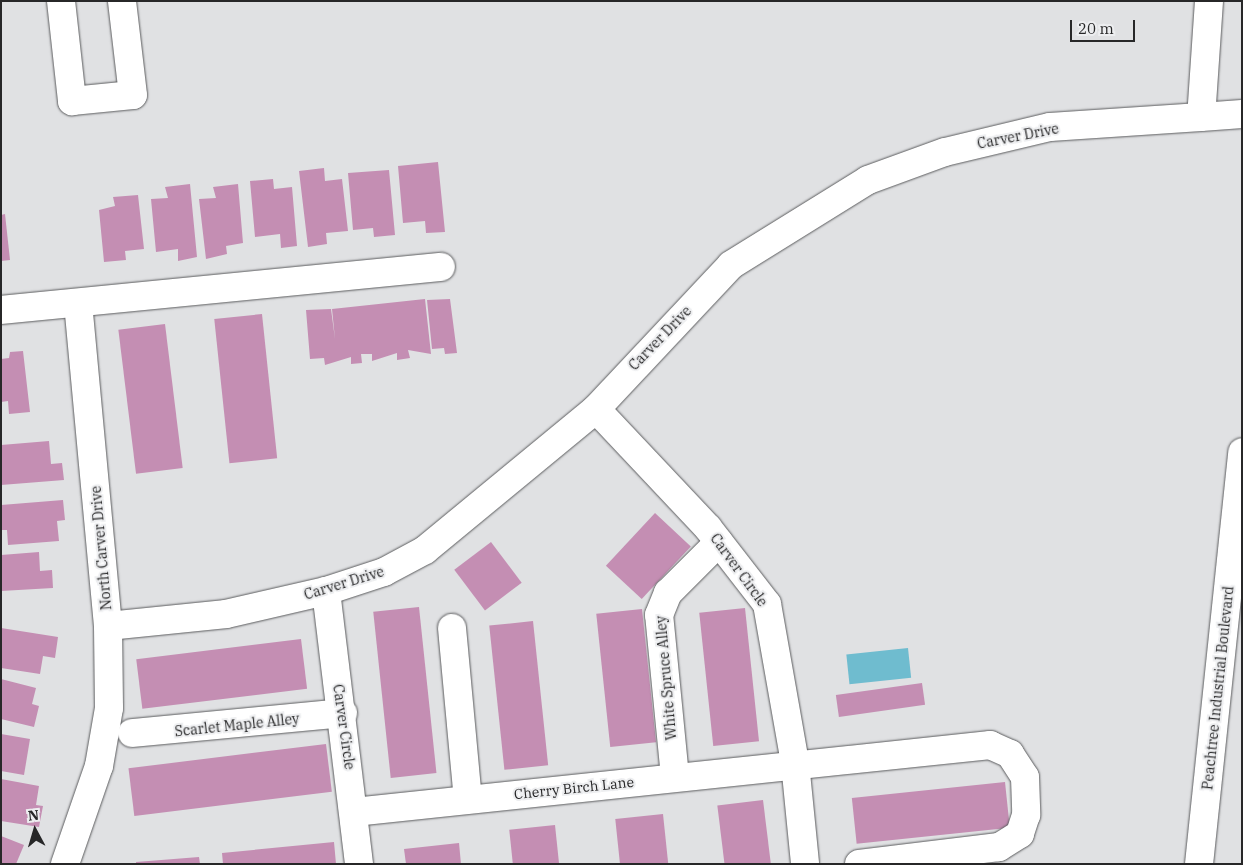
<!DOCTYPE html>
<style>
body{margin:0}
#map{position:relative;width:1243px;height:865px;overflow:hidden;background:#e0e1e3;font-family:"IBM Plex Serif",serif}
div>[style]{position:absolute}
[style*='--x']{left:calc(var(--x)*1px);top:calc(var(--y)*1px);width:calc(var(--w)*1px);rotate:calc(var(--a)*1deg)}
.water>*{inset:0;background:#6fbccf;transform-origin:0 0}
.building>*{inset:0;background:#c48eb3;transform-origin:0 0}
.roads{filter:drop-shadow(0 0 1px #5b5c5e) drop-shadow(0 0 1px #5b5c5e)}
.minor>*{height:28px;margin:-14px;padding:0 14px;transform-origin:14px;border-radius:14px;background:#fff}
.major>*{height:28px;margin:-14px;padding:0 14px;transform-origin:14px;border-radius:14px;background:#fff}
.highway>*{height:28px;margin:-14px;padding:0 14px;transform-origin:14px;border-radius:14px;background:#fff}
span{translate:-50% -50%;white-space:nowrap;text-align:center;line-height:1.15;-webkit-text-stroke:4px #edeef0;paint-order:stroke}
.street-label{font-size:14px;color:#272728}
.frame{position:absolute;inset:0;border:2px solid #272728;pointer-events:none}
.north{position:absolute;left:10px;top:805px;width:50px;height:50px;-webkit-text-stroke:4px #edeef0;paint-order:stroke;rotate:354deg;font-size:14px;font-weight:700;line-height:20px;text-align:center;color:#272728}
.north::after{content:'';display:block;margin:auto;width:18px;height:22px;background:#272728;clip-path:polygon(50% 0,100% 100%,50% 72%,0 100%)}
.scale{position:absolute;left:1070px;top:20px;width:65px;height:22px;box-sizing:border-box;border:2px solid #272728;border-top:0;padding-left:6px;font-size:15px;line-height:18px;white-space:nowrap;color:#272728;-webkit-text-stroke:4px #edeef0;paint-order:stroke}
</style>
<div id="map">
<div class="water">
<i style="left:908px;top:648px;width:30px;height:62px;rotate:84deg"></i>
</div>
<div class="building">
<i style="clip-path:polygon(438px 162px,445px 232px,426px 233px,425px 221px,403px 223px,398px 166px)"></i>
<i style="clip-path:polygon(324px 168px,325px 181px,342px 179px,348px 231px,326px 233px,327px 244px,308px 247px,299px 171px)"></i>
<i style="clip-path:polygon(389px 170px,395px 235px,374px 237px,373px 228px,353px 230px,348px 173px)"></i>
<i style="clip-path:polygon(273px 179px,274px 189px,292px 187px,297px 246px,281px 248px,280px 234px,255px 237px,250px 181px)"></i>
<i style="clip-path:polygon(190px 184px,197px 257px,178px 261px,178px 249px,156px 252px,151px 199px,168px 198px,165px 187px)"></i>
<i style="clip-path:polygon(238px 184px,243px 243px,226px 246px,227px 254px,206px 259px,199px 199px,216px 198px,213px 187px)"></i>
<i style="clip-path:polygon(138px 195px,144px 249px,125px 251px,126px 260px,104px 262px,99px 210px,115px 206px,113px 197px)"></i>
<i style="clip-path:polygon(5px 214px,10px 260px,1px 261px,1px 215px)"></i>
<i style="clip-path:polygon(425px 299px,431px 354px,408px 350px,410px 358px,397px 360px,397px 353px,372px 361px,372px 354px,361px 354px,362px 363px,351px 364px,351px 357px,325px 365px,324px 358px,310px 359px,306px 310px,331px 309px,335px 339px,332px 309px)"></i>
<i style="clip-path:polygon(450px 299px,457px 353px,445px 354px,444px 348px,432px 349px,427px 300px)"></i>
<i style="left:262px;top:314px;width:145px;height:48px;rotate:84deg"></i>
<i style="left:165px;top:324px;width:145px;height:47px;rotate:83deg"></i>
<i style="clip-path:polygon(23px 351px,30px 412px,9px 414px,8px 401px,1px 402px,1px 359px,9px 358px,10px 352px)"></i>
<i style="clip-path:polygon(49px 441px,51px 464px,62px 463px,64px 480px,1px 485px,1px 445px)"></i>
<i style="clip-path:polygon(63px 500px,65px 520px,57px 521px,59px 541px,8px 545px,7px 530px,1px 530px,1px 505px)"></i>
<i style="left:655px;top:513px;width:49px;height:72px;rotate:43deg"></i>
<i style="left:491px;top:542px;width:51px;height:46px;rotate:53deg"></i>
<i style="clip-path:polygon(39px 552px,40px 571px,52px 570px,53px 588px,1px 591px,1px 555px)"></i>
<i style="left:419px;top:607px;width:167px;height:46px;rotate:84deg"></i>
<i style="left:745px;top:608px;width:134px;height:46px;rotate:84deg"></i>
<i style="left:642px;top:609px;width:134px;height:46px;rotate:84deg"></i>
<i style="left:533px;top:621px;width:145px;height:44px;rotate:84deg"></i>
<i style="clip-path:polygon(1px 628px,58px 637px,55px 658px,43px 656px,40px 674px,1px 668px)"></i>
<i style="left:301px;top:639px;width:50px;height:166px;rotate:83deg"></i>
<i style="clip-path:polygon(1px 679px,36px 688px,32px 704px,39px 706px,34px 727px,1px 719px)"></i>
<i style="left:922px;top:683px;width:22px;height:87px;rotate:82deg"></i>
<i style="clip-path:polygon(1px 734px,30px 739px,24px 775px,1px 771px)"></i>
<i style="left:326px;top:744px;width:48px;height:199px;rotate:83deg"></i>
<i style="clip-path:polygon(1px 779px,39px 786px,36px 805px,43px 806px,39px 827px,1px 821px)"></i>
<i style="left:1005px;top:782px;width:46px;height:154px;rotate:84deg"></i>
<i style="left:763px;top:800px;width:64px;height:46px;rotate:83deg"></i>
<i style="left:663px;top:814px;width:50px;height:48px;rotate:84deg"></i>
<i style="left:555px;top:825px;width:39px;height:46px;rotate:84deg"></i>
<i style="clip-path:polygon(1px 836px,24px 845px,16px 864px,1px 864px)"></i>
<i style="clip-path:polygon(334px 842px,336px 864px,223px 864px,222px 853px)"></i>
<i style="clip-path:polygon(459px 843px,461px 864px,406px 864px,404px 849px)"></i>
<i style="clip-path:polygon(199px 857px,200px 864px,136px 864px,136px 862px)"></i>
</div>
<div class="roads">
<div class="minor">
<i style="--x:61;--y:1;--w:101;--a:83.7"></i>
<i style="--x:72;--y:101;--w:61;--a:-5.6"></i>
<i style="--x:133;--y:95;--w:95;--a:-96.7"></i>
<i style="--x:1;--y:310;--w:442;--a:-5.6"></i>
<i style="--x:596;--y:409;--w:163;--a:46.7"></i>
<i style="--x:708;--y:528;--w:96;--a:52.2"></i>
<i style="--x:767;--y:604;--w:161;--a:80"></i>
<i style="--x:795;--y:763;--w:101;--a:84.3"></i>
<i style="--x:326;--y:591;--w:275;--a:83.1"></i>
<i style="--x:108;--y:626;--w:119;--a:-5.8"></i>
<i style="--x:226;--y:614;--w:103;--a:-13"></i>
<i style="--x:326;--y:591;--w:61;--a:-18.1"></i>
<i style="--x:384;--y:572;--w:47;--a:-28.2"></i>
<i style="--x:425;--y:550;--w:222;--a:-39.5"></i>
<i style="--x:596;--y:409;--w:197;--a:-46.8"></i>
<i style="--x:731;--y:265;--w:161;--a:-31.8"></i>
<i style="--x:868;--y:180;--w:82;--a:-20"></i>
<i style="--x:945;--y:152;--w:108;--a:-13.4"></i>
<i style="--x:1050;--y:127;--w:151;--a:-3.8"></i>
<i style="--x:452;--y:628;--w:172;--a:84.7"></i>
<i style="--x:132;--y:733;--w:212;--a:-5.4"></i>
<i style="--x:675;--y:777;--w:163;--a:-95.6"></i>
<i style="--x:659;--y:615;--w:24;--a:-68"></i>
<i style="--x:668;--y:593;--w:72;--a:-45"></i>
<i style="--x:354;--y:812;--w:640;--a:-6.01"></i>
<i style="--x:990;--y:745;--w:22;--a:24"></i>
<i style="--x:1010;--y:754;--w:27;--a:57"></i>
<i style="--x:1025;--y:777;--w:38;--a:88"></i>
<i style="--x:1026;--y:815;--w:20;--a:108"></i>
<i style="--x:1020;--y:834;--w:25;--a:148"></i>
<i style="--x:999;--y:847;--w:141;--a:173.1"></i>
<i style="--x:65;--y:864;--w:104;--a:-70.9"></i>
<i style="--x:99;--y:766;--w:59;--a:-80.2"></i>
<i style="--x:109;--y:708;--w:82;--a:-90.7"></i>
<i style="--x:108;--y:626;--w:324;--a:-95.3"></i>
</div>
<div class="major">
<i style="--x:1209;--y:1;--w:116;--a:93.9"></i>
<i style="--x:1201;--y:117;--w:41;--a:-4.2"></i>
</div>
<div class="highway">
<i style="--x:1199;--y:864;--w:414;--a:-84"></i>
</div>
</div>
<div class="street-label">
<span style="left:1018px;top:136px;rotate:-11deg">Carver Drive</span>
<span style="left:660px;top:338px;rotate:-46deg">Carver Drive</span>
<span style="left:101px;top:548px;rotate:-95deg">North Carver Drive</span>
<span style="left:739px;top:570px;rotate:54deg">Carver Circle</span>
<span style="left:344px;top:583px;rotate:-17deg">Carver Drive</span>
<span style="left:666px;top:678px;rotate:-95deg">White Spruce Alley</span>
<span style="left:1218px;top:688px;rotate:-84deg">Peachtree Industrial Boulevard</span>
<span style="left:237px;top:725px;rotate:-6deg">Scarlet Maple Alley</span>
<span style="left:344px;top:727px;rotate:82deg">Carver Circle</span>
<span style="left:574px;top:788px;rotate:-6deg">Cherry Birch Lane</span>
</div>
<div class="frame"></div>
<div class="north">N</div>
<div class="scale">20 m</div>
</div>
